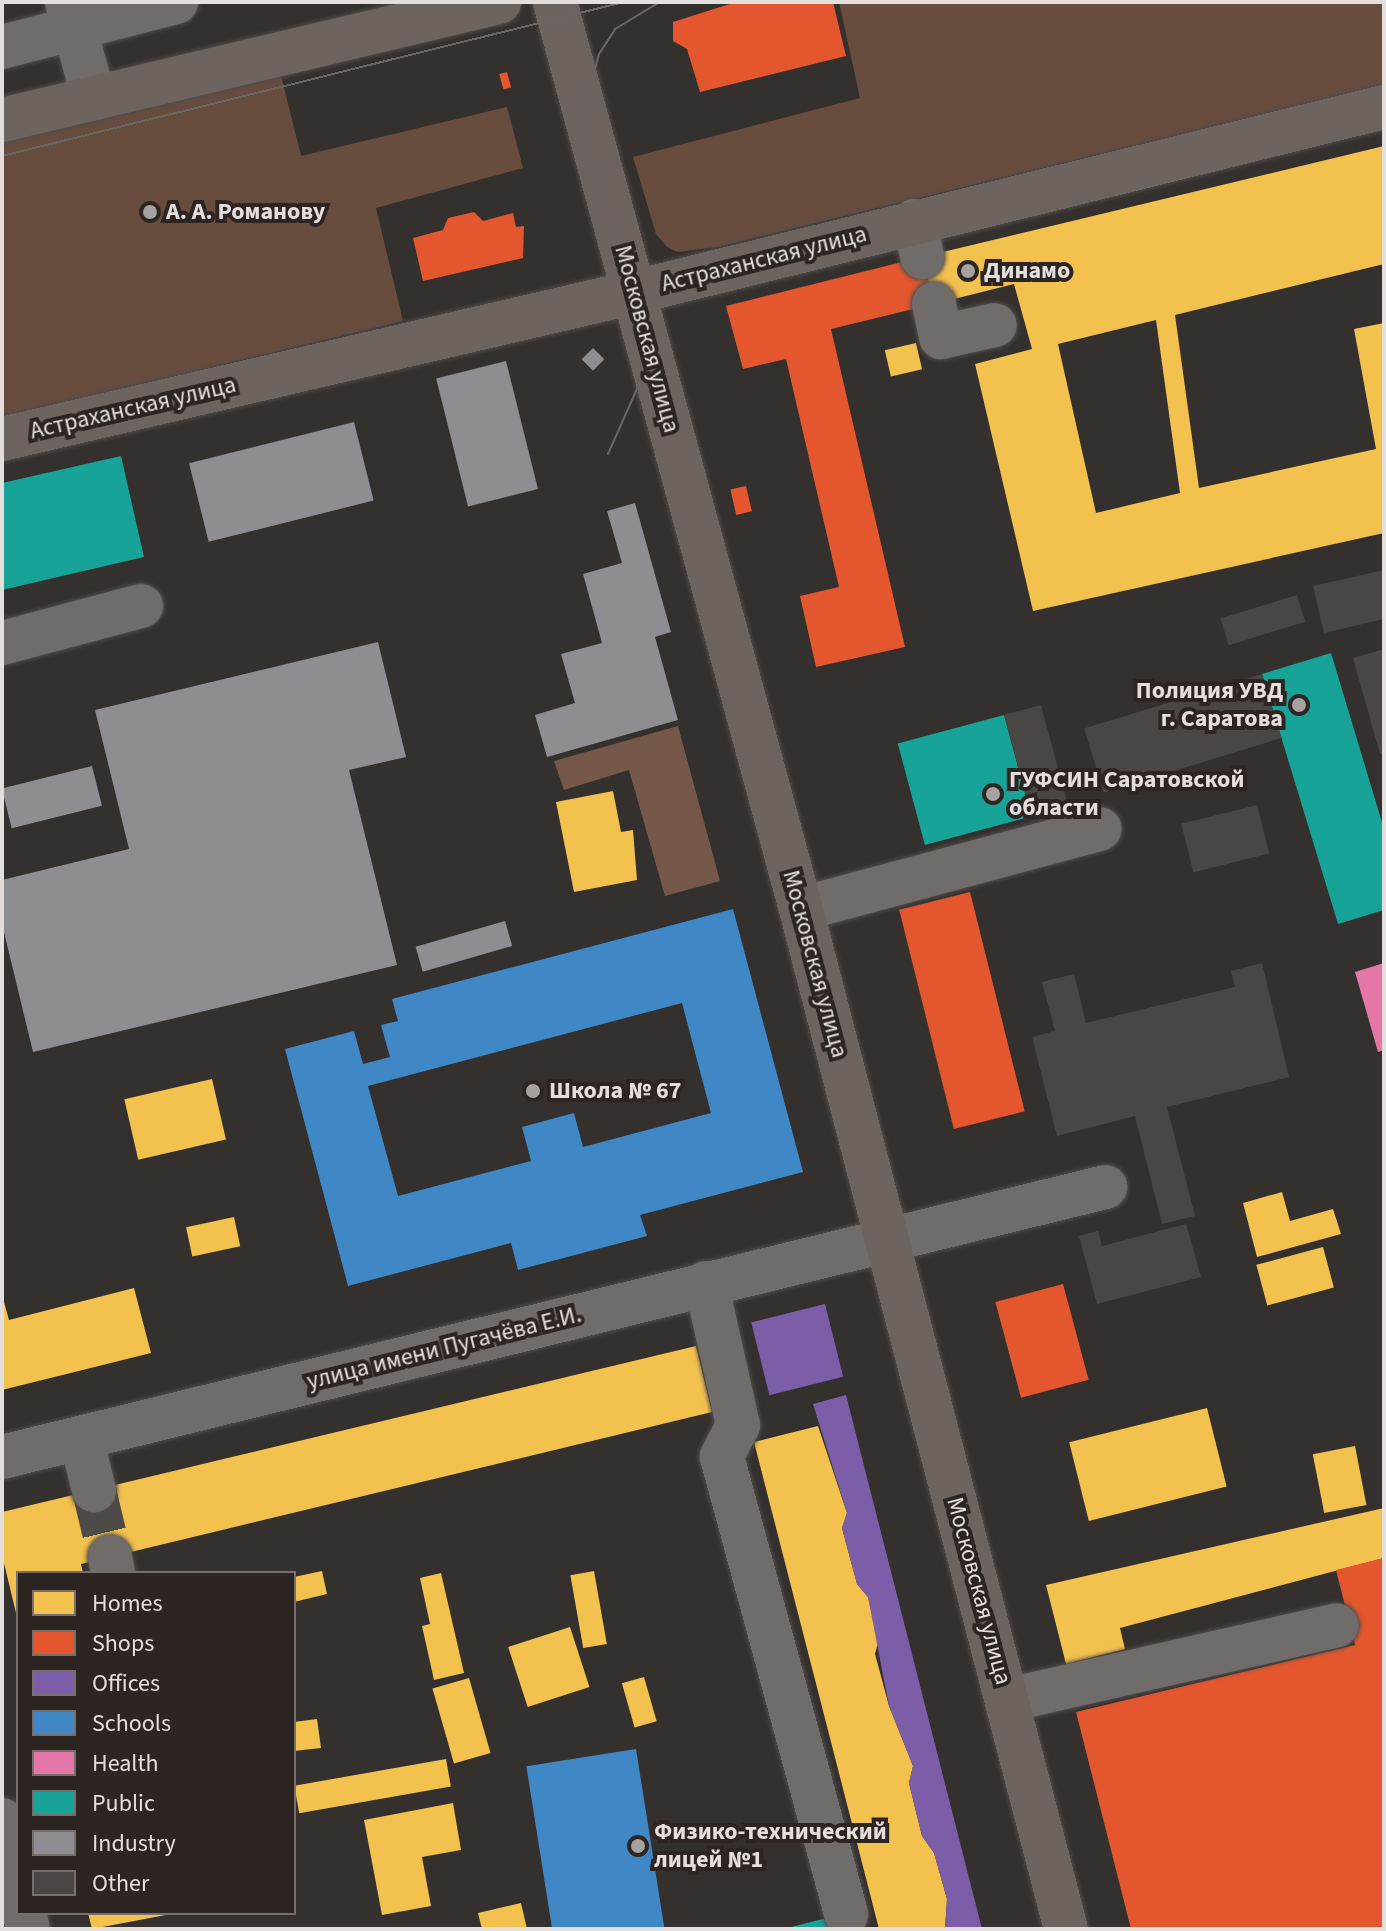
<!DOCTYPE html>
<meta charset="utf-8">
<style>
body{margin:0}
#map{position:relative;width:1386px;height:1931px;overflow:hidden;background:#34302e;font-family:"Source Sans 3",sans-serif}
div>[style]{position:absolute}
[style*='--x']{left:calc(var(--x)*1px);top:calc(var(--y)*1px);width:calc(var(--w)*1px);rotate:calc(var(--a)*1deg)}
.green>*{inset:0;background:#684d3f}
.forest>*{inset:0;background:#75584a}
.homes>*{inset:0;background:#f2c14e;transform-origin:0 0}
.shops>*{inset:0;background:#e4572e;transform-origin:0 0}
.offices>*{inset:0;background:#7b5ea7;transform-origin:0 0}
.schools>*{inset:0;background:#3f88c5;transform-origin:0 0}
.health>*{inset:0;background:#e377a8}
.public>*{inset:0;background:#17a398;transform-origin:0 0}
.industry>*{inset:0;background:#8d8d92;transform-origin:0 0}
.building>*{inset:0;background:#4a4644;transform-origin:0 0}
.minor-tunnel>*{height:44px;margin-top:-22px;transform-origin:0;background:repeating-linear-gradient(90deg,#4e4a48 0 44px,transparent 0 66px)}
.roads{filter:drop-shadow(0 0 2px #504c4a) drop-shadow(0 0 2px #504c4a)}
.minor>*{height:44px;margin:-22px;padding:0 22px;transform-origin:22px;border-radius:22px;background:#6f6c6a}
.major>*{height:44px;margin:-22px;padding:0 22px;transform-origin:22px;border-radius:22px;background:#6e645f}
.tram>*{height:2px;margin:-1px;padding:0 1px;transform-origin:1px;border-radius:1px;background:#6a6665}
.dots>*{width:22px;height:22px;translate:-50% -50%;box-sizing:border-box;border:4px solid #2d2521;border-radius:50%}
span{translate:-50% -50%;white-space:nowrap;text-align:center;line-height:1.15;-webkit-text-stroke:8px #2d2521;paint-order:stroke}
.poi-label{font-size:24px;color:#e4dfdc;font-weight:700}
.left{translate:0 -50%;text-align:left}
.right{translate:-100% -50%;text-align:right}
.street-label{font-size:24px;color:#e4dfdc}
.frame{position:absolute;inset:0;border:4px solid #e4dfdc;pointer-events:none}
.legend{position:absolute;left:16px;top:1571px;width:280px;height:344px;box-sizing:border-box;background:#2d2521;border:2px solid #766f6c;margin:0;padding:10px 14px;list-style:none;font-size:24px;color:#e4dfdc}
.legend li{display:flex;align-items:center;gap:16px;height:40px}
.legend b{width:40px;border:2px solid #766f6c}
</style>
<div id="map">
<div class="green">
<i style="clip-path:polygon(839px 2px,1384px 2px,1384px 85px,717px 247px,678px 252px,667px 247px,656px 234px,633px 157px,860px 98px)"></i>
<i style="clip-path:polygon(280px 71px,301px 156px,507px 107px,523px 168px,376px 208px,403px 321px,2px 418px,2px 137px)"></i>
</div>
<div class="forest">
<i style="clip-path:polygon(678px 726px,720px 881px,665px 896px,629px 770px,564px 790px,554px 761px)"></i>
</div>
<div class="homes">
<i style="clip-path:polygon(evenodd,1384px 146px,1384px 264px,1175px 315px,1199px 488px,1376px 449px,1354px 329px,1384px 323px,1384px 533px,1033px 611px,975px 364px,1032px 349px,1014px 284px,934px 304px,922px 257px,1384px 146px,1156px 320px,1180px 493px,1096px 513px,1058px 344px,1156px 320px)"></i>
<i style="left:916px;top:343px;width:27px;height:32px;rotate:77deg"></i>
<i style="clip-path:polygon(613px 791px,621px 832px,633px 830px,637px 880px,574px 892px,556px 802px)"></i>
<i style="left:212px;top:1079px;width:62px;height:90px;rotate:77deg"></i>
<i style="clip-path:polygon(1282px 1192px,1290px 1221px,1333px 1209px,1341px 1234px,1257px 1257px,1243px 1203px)"></i>
<i style="left:234px;top:1217px;width:30px;height:49px;rotate:78deg"></i>
<i style="left:1323px;top:1247px;width:42px;height:69px;rotate:75deg"></i>
<i style="clip-path:polygon(134px 1288px,151px 1353px,2px 1390px,2px 1295px,9px 1320px)"></i>
<i style="clip-path:polygon(696px 1346px,712px 1412px,81px 1564px,83px 1573px,18px 1573px,17px 1617px,2px 1555px,2px 1512px)"></i>
<i style="left:1207px;top:1408px;width:81px;height:142px;rotate:76deg"></i>
<i style="clip-path:polygon(818px 1426px,847px 1513px,842px 1528px,857px 1584px,868px 1597px,879px 1639px,875px 1654px,889px 1706px,913px 1766px,909px 1783px,922px 1836px,934px 1853px,947px 1899px,945px 1929px,879px 1929px,754px 1442px)"></i>
<i style="left:1355px;top:1446px;width:60px;height:43px;rotate:79deg"></i>
<i style="clip-path:polygon(1384px 1508px,1384px 1558px,1120px 1628px,1125px 1649px,1066px 1664px,1046px 1585px)"></i>
<i style="clip-path:polygon(322px 1571px,327px 1594px,294px 1602px,294px 1577px)"></i>
<i style="left:594px;top:1571px;width:74px;height:24px;rotate:80deg"></i>
<i style="clip-path:polygon(441px 1573px,464px 1673px,434px 1680px,422px 1626px,430px 1624px,420px 1578px)"></i>
<i style="left:570px;top:1627px;width:63px;height:65px;rotate:72deg"></i>
<i style="left:644px;top:1677px;width:46px;height:23px;rotate:74deg"></i>
<i style="left:469px;top:1678px;width:78px;height:38px;rotate:74deg"></i>
<i style="clip-path:polygon(317px 1719px,321px 1748px,294px 1751px,294px 1722px)"></i>
<i style="left:446px;top:1759px;width:28px;height:154px;rotate:80deg"></i>
<i style="clip-path:polygon(453px 1803px,461px 1850px,422px 1857px,431px 1906px,382px 1915px,364px 1820px)"></i>
<i style="clip-path:polygon(521px 1903px,527px 1929px,482px 1929px,478px 1913px)"></i>
<i style="clip-path:polygon(88px 1913px,171px 1913px,171px 1914px,92px 1929px)"></i>
</div>
<div class="shops">
<i style="clip-path:polygon(736px 2px,833px 2px,846px 56px,700px 92px,687px 49px,673px 41px,673px 22px)"></i>
<i style="left:507px;top:72px;width:16px;height:8px;rotate:75deg"></i>
<i style="clip-path:polygon(474px 212px,483px 221px,513px 213px,516px 227px,524px 226px,523px 258px,423px 281px,413px 238px,443px 230px,448px 218px)"></i>
<i style="clip-path:polygon(922px 257px,934px 304px,831px 329px,905px 647px,816px 667px,800px 596px,839px 587px,786px 359px,743px 369px,726px 306px)"></i>
<i style="left:746px;top:486px;width:26px;height:16px;rotate:77deg"></i>
<i style="left:970px;top:892px;width:226px;height:73px;rotate:76deg"></i>
<i style="left:1063px;top:1284px;width:99px;height:70px;rotate:75deg"></i>
<i style="clip-path:polygon(1384px 1558px,1384px 1929px,1131px 1929px,1076px 1712px,1355px 1645px,1336px 1570px)"></i>
</div>
<div class="offices">
<i style="left:825px;top:1304px;width:75px;height:76px;rotate:76deg"></i>
<i style="clip-path:polygon(846px 1395px,982px 1929px,945px 1929px,947px 1899px,934px 1853px,922px 1836px,909px 1783px,913px 1766px,889px 1706px,868px 1597px,857px 1584px,842px 1528px,847px 1513px,813px 1404px)"></i>
</div>
<div class="schools">
<i style="clip-path:polygon(evenodd,733px 909px,803px 1172px,640px 1215px,647px 1236px,518px 1270px,511px 1243px,348px 1286px,285px 1049px,354px 1031px,363px 1064px,390px 1057px,381px 1025px,398px 1021px,392px 999px,733px 909px,682px 1003px,711px 1113px,583px 1147px,574px 1113px,522px 1127px,531px 1161px,398px 1196px,368px 1086px,682px 1003px)"></i>
<i style="left:636px;top:1749px;width:182px;height:111px;rotate:81deg"></i>
</div>
<div class="health">
<i style="clip-path:polygon(1384px 963px,1384px 1050px,1378px 1052px,1355px 972px)"></i>
</div>
<div class="public">
<i style="clip-path:polygon(121px 456px,144px 557px,2px 590px,2px 483px)"></i>
<i style="clip-path:polygon(1331px 653px,1384px 829px,1384px 910px,1338px 924px,1262px 674px)"></i>
<i style="left:1004px;top:715px;width:105px;height:110px;rotate:75deg"></i>
<i style="clip-path:polygon(839px 1915px,843px 1929px,787px 1929px,787px 1928px)"></i>
</div>
<div class="industry">
<i style="left:593px;top:348px;width:16px;height:16px;rotate:45deg"></i>
<i style="left:506px;top:361px;width:132px;height:72px;rotate:76deg"></i>
<i style="left:354px;top:422px;width:81px;height:170px;rotate:76deg"></i>
<i style="clip-path:polygon(635px 503px,671px 632px,655px 637px,678px 720px,547px 757px,535px 715px,575px 703px,561px 654px,602px 643px,583px 574px,622px 563px,607px 511px)"></i>
<i style="clip-path:polygon(378px 642px,406px 757px,349px 770px,397px 965px,33px 1052px,2px 924px,2px 880px,129px 849px,95px 710px)"></i>
<i style="left:92px;top:766px;width:41px;height:93px;rotate:76deg"></i>
<i style="left:505px;top:921px;width:26px;height:93px;rotate:74deg"></i>
</div>
<div class="building">
<i style="clip-path:polygon(1384px 570px,1384px 619px,1324px 633px,1313px 586px)"></i>
<i style="left:1297px;top:595px;width:28px;height:80px;rotate:73deg"></i>
<i style="clip-path:polygon(1384px 649px,1384px 753px,1380px 754px,1353px 658px)"></i>
<i style="left:1262px;top:674px;width:67px;height:186px;rotate:73deg"></i>
<i style="left:1041px;top:705px;width:105px;height:38px;rotate:75deg"></i>
<i style="left:1257px;top:805px;width:50px;height:78px;rotate:76deg"></i>
<i style="clip-path:polygon(1262px 963px,1289px 1077px,1167px 1107px,1195px 1216px,1162px 1224px,1135px 1116px,1057px 1136px,1032px 1037px,1055px 1031px,1042px 982px,1074px 974px,1086px 1023px,1235px 987px,1231px 971px)"></i>
<i style="clip-path:polygon(1186px 1224px,1201px 1277px,1097px 1304px,1079px 1236px,1098px 1231px,1102px 1246px)"></i>
</div>
<div class="minor-tunnel">
<i style="--x:94;--y:1490;--w:69;--a:76.6"></i>
</div>
<div class="roads">
<div class="minor">
<i style="--x:67;--y:2;--w:100;--a:74.3"></i>
<i style="--x:2;--y:47;--w:180;--a:-14.5"></i>
<i style="--x:914;--y:221;--w:37;--a:77"></i>
<i style="--x:934;--y:304;--w:34;--a:78"></i>
<i style="--x:941;--y:337;--w:55;--a:-12.5"></i>
<i style="--x:2;--y:643;--w:144;--a:-14.9"></i>
<i style="--x:801;--y:909;--w:309;--a:-15"></i>
<i style="--x:706;--y:1283;--w:146;--a:77.3"></i>
<i style="--x:738;--y:1425;--w:36;--a:117"></i>
<i style="--x:722;--y:1457;--w:474;--a:74.8"></i>
<i style="--x:81;--y:1438;--w:54;--a:76"></i>
<i style="--x:2;--y:1457;--w:1136;--a:-13.75"></i>
<i style="--x:110;--y:1557;--w:16;--a:79"></i>
<i style="--x:1008;--y:1700;--w:337;--a:-12.8"></i>
<i style="--x:2;--y:1820;--w:70;--a:76.8"></i>
<i style="--x:24;--y:1913;--w:16;--a:76"></i>
</div>
<div class="major">
<i style="--x:555;--y:2;--w:940;--a:74.83"></i>
<i style="--x:801;--y:909;--w:1054;--a:75.44"></i>
<i style="--x:2;--y:120;--w:511;--a:-13.36"></i>
<i style="--x:2;--y:439;--w:650;--a:-13.07"></i>
<i style="--x:635;--y:292;--w:772;--a:-13.87"></i>
</div>
</div>
<div class="tram">
<i style="--x:2;--y:156;--w:641;--a:-13.91"></i>
<i style="--x:608;--y:454;--w:81;--a:-66"></i>
<i style="--x:641;--y:380;--w:33;--a:-87"></i>
<i style="--x:643;--y:347;--w:227;--a:-105.1"></i>
<i style="--x:584;--y:128;--w:19;--a:-90"></i>
<i style="--x:584;--y:109;--w:57;--a:-74.7"></i>
<i style="--x:599;--y:54;--w:30;--a:-57"></i>
<i style="--x:615;--y:29;--w:52;--a:-31"></i>
</div>
<div class="dots">
<i style="left:150px;top:212px;background:#a6a29f"></i>
<i style="left:968px;top:271px;background:#a6a29f"></i>
<i style="left:1299px;top:705px;background:#a6a29f"></i>
<i style="left:993px;top:794px;background:#a6a29f"></i>
<i style="left:533px;top:1091px;background:#a6a29f"></i>
<i style="left:638px;top:1846px;background:#a6a29f"></i>
</div>
<div class="poi-label">
<span class="left" style="left:166px;top:212px">А. А. Романову</span>
<span class="left" style="left:984px;top:271px">Динамо</span>
<span class="right" style="left:1283px;top:705px">Полиция УВД<br>г. Саратова</span>
<span class="left" style="left:1009px;top:794px">ГУФСИН Саратовской<br>области</span>
<span class="left" style="left:549px;top:1091px">Школа № 67</span>
<span class="left" style="left:654px;top:1846px">Физико-технический<br>лицей №1</span>
</div>
<div class="street-label">
<span style="left:764px;top:259px;rotate:-14deg">Астраханская улица</span>
<span style="left:647px;top:339px;rotate:75deg">Московская улица</span>
<span style="left:133px;top:408px;rotate:-13deg">Астраханская улица</span>
<span style="left:815px;top:964px;rotate:75deg">Московская улица</span>
<span style="left:444px;top:1348px;rotate:-14deg">улица имени Пугачёва Е.И.</span>
<span style="left:979px;top:1591px;rotate:75deg">Московская улица</span>
</div>
<div class="frame"></div>
<ul class="legend">
<li><b style="height:22px;background:#f2c14e"></b>Homes</li>
<li><b style="height:22px;background:#e4572e"></b>Shops</li>
<li><b style="height:22px;background:#7b5ea7"></b>Offices</li>
<li><b style="height:22px;background:#3f88c5"></b>Schools</li>
<li><b style="height:22px;background:#e377a8"></b>Health</li>
<li><b style="height:22px;background:#17a398"></b>Public</li>
<li><b style="height:22px;background:#8d8d92"></b>Industry</li>
<li><b style="height:22px;background:#4a4644"></b>Other</li>
</ul>
</div>
